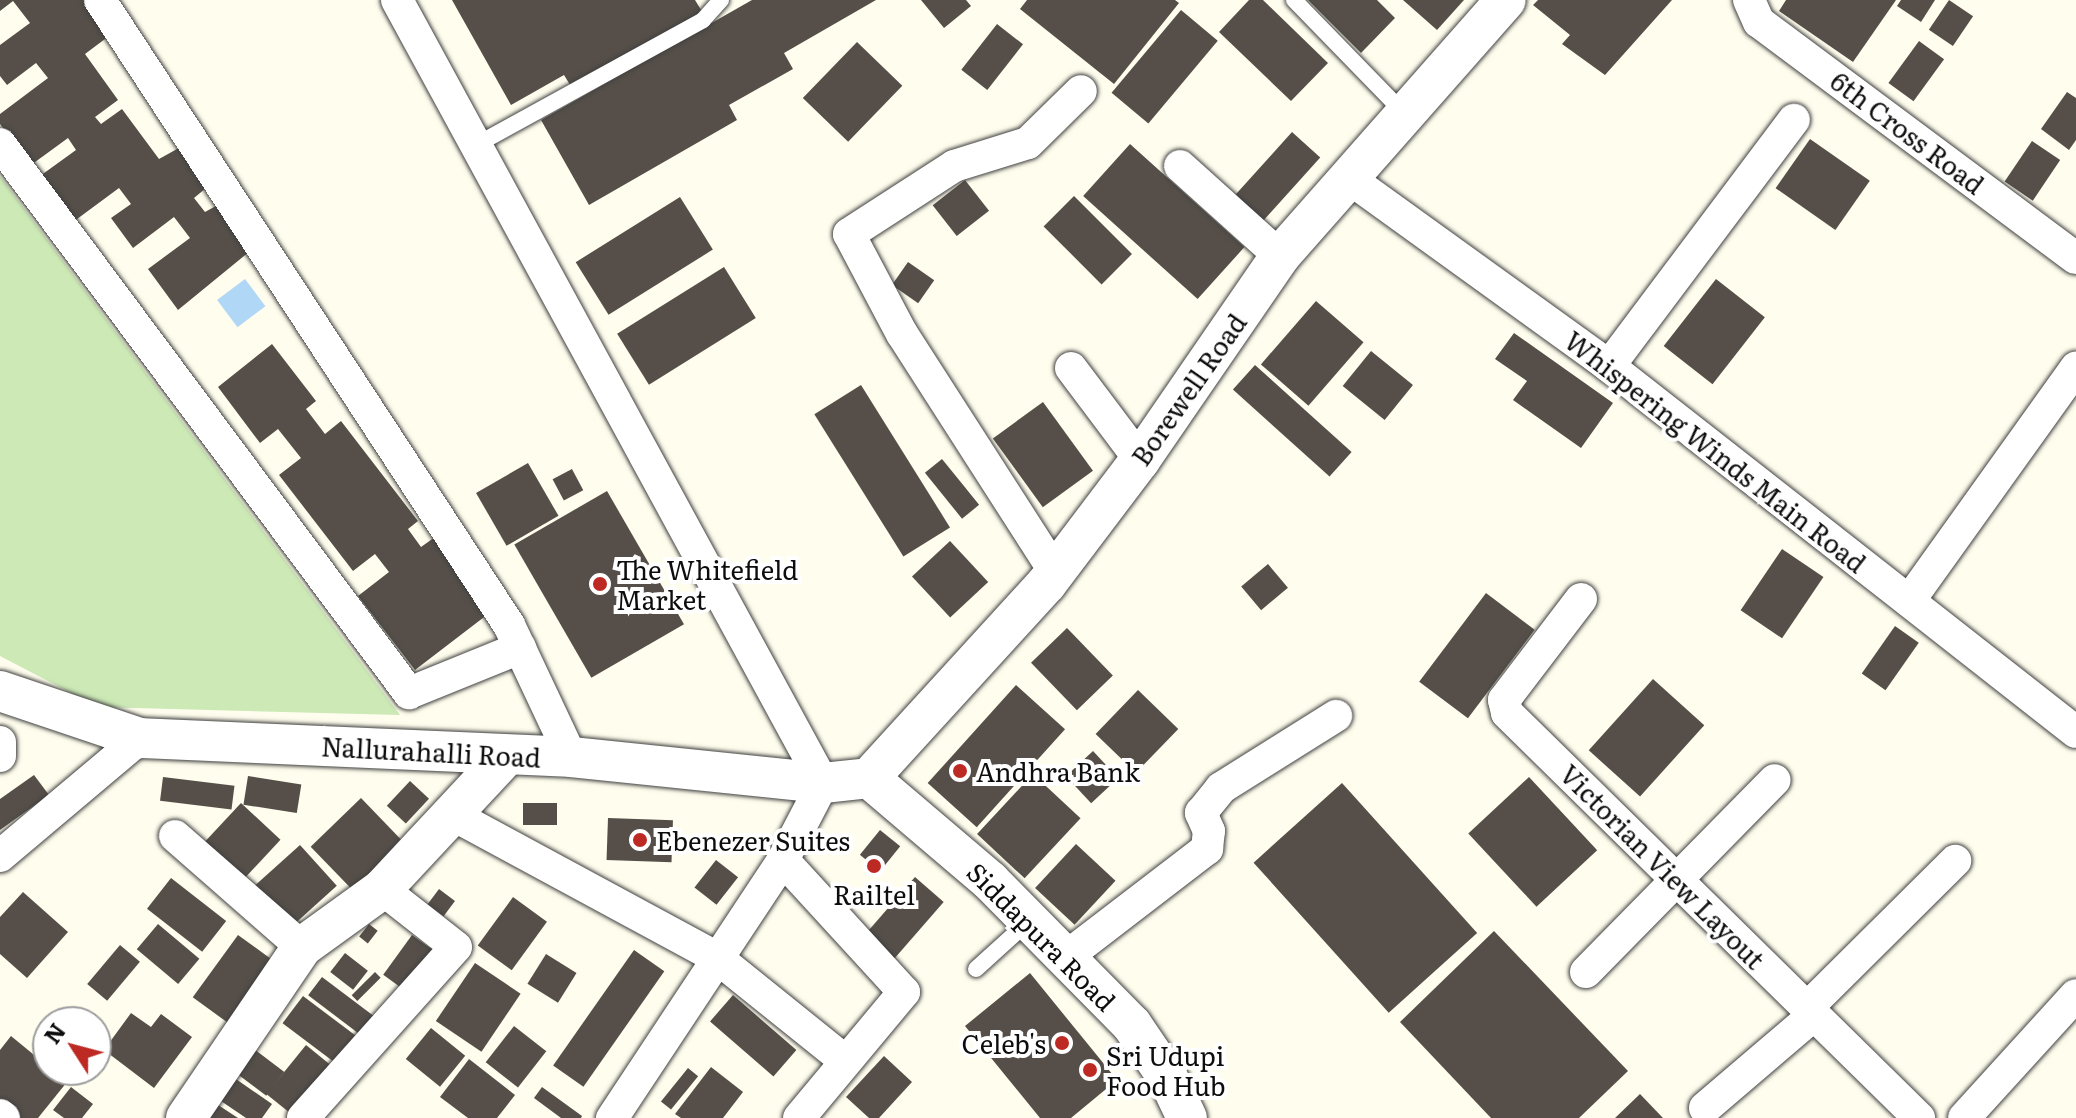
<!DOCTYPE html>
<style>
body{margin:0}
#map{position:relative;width:2076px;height:1118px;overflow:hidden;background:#fffded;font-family:Literata,serif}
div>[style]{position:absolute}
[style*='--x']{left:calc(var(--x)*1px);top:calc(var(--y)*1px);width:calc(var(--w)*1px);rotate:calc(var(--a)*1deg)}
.green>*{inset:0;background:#cce9b6}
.water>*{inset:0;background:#b1d7f6;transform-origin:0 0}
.building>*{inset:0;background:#564f49;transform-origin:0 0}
.roads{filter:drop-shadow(0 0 2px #404040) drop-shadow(0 0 2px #404040)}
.service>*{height:16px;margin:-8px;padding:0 8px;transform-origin:8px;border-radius:8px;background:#fff}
.minor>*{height:32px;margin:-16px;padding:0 16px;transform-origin:16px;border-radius:16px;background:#fff}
.tertiary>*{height:40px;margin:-20px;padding:0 20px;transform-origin:20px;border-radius:20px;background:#fff}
.dots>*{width:22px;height:22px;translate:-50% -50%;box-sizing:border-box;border:4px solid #fff;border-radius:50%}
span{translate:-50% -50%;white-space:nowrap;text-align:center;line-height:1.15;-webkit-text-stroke:8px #fff;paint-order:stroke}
.street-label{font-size:26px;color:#0d0d0d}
.poi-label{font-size:26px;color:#0d0d0d}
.left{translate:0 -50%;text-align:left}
.right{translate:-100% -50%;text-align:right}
.north{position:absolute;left:32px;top:1006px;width:80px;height:80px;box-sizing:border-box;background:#fff;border:2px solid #9e9e9e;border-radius:50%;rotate:306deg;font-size:22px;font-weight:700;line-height:32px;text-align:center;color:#0d0d0d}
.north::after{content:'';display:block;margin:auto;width:28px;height:36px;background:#bd2a24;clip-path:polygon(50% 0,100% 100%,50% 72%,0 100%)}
</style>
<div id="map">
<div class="green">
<i style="clip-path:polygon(0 176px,400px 715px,98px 707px,0 656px)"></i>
</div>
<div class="water">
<i style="left:245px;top:279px;width:34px;height:35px;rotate:53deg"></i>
</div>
<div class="building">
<i style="clip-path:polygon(0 0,89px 0,113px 33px,85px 54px,118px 100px,95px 117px,101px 124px,122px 109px,159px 159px,186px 144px,212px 183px,194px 198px,205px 212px,223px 202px,255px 247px,178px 310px,148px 269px,190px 238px,174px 217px,133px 248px,111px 218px,131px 204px,119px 188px,73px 222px,40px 176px,76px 150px,68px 138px,31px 165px,0 124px,0 114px,48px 78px,36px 63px,7px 85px,0 76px,0 45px,30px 23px,13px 1px,0 11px)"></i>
<i style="clip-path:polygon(452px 0,695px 0,703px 13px,572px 88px,564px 75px,511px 105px)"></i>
<i style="clip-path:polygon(752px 0,876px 0,784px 53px,793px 69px,729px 105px,737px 120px,589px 205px,541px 120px)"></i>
<i style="clip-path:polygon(921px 0,966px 0,971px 6px,944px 28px)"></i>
<i style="clip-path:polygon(1027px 0,1175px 0,1179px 3px,1114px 84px,1020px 9px)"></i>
<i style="clip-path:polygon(1249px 0,1263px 0,1328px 63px,1291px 101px,1219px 32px)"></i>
<i style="clip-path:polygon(1308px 0,1377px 0,1395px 18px,1361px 53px)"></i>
<i style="clip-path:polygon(1403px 0,1464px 0,1437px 30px)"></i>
<i style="clip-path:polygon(1538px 0,1672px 0,1605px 75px,1562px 44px,1570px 35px,1533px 5px)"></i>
<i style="clip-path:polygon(1786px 0,1896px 0,1853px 62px,1779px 11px)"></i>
<i style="clip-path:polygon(1901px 0,1935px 0,1921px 22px,1897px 6px)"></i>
<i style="left:1949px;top:0;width:29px;height:36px;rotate:34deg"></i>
<i style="left:1181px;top:10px;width:48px;height:108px;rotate:40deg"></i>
<i style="left:997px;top:24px;width:33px;height:58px;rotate:38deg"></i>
<i style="left:1919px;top:41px;width:31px;height:52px;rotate:36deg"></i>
<i style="left:857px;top:42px;width:63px;height:78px;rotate:44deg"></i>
<i style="clip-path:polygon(2067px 92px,2076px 98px,2076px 140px,2069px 150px,2041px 129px)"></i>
<i style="left:1292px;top:132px;width:38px;height:96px;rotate:42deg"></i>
<i style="left:1810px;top:139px;width:73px;height:60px;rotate:35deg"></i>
<i style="left:2032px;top:141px;width:34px;height:49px;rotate:34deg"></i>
<i style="left:1130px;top:144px;width:154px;height:70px;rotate:42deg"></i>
<i style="left:965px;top:180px;width:39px;height:41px;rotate:52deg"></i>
<i style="left:1074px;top:196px;width:82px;height:43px;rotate:45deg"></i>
<i style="left:680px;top:197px;width:62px;height:123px;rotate:58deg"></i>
<i style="left:908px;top:262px;width:32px;height:28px;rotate:35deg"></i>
<i style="left:724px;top:267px;width:60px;height:126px;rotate:58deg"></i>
<i style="left:1716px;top:279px;width:62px;height:85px;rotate:38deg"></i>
<i style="left:1316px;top:301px;width:63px;height:84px;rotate:41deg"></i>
<i style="clip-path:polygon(1514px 333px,1613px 403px,1581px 448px,1513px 400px,1527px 381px,1495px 359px)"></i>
<i style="clip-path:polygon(272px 344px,316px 401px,306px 409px,325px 434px,341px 421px,418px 521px,408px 529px,421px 547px,435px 537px,492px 611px,415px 670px,358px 596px,389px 572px,375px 554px,353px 571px,279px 475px,301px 458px,278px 429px,260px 443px,218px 387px)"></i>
<i style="left:1371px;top:351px;width:54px;height:45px;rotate:39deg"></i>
<i style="left:1255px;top:365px;width:130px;height:33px;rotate:42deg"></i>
<i style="left:861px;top:385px;width:168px;height:55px;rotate:58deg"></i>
<i style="left:1043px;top:402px;width:85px;height:62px;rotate:54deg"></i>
<i style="left:942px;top:459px;width:59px;height:22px;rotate:51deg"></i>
<i style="left:528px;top:463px;width:61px;height:60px;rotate:60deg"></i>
<i style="left:572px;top:469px;width:24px;height:22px;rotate:62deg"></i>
<i style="left:607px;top:491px;width:154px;height:107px;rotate:60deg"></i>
<i style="left:950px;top:541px;width:56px;height:52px;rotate:47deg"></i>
<i style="left:1782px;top:549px;width:50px;height:74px;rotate:34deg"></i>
<i style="left:1268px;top:564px;width:31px;height:35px;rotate:50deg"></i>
<i style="left:1486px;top:593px;width:61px;height:111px;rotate:37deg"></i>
<i style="left:1895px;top:626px;width:29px;height:58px;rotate:35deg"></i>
<i style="left:1067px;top:628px;width:66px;height:50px;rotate:46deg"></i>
<i style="left:1653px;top:679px;width:69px;height:96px;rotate:42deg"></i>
<i style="left:1016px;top:685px;width:66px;height:132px;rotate:42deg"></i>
<i style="left:1138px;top:690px;width:56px;height:61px;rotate:44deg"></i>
<i style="left:1093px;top:751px;width:37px;height:37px;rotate:47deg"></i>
<i style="left:1033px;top:774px;width:65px;height:82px;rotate:43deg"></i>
<i style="clip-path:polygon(34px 775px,49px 795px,0 830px,0 799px)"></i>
<i style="left:248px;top:776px;width:54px;height:29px;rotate:9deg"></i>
<i style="left:163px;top:777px;width:72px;height:24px;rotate:7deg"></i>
<i style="left:1529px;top:777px;width:100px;height:83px;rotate:47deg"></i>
<i style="left:410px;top:781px;width:26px;height:34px;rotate:43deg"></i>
<i style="left:1342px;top:783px;width:202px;height:119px;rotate:48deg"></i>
<i style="left:361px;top:798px;width:60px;height:70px;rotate:46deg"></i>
<i style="left:241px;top:803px;width:54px;height:54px;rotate:43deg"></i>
<i style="left:557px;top:803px;width:22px;height:34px;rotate:90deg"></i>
<i style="left:608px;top:818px;width:65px;height:42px;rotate:2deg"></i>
<i style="left:880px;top:830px;width:26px;height:32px;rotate:39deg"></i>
<i style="left:1076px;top:844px;width:54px;height:60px;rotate:43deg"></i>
<i style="left:300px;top:845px;width:55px;height:61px;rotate:48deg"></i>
<i style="left:716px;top:860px;width:28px;height:35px;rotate:38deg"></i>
<i style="left:915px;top:877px;width:38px;height:82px;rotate:41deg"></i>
<i style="left:171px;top:878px;width:70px;height:39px;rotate:38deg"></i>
<i style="left:439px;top:889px;width:20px;height:19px;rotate:37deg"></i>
<i style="clip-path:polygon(23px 892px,68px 932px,27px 978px,0 954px,0 917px)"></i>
<i style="left:513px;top:897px;width:42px;height:60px;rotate:36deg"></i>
<i style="left:158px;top:924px;width:54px;height:33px;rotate:40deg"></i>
<i style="left:369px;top:924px;width:11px;height:16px;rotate:38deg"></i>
<i style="clip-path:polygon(1494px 931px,1628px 1071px,1579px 1118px,1491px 1118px,1400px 1022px)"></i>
<i style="left:238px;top:935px;width:46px;height:77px;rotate:36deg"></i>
<i style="left:412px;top:935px;width:26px;height:49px;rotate:36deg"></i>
<i style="left:120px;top:945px;width:26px;height:51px;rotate:40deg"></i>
<i style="left:634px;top:950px;width:37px;height:141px;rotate:35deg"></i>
<i style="left:345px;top:953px;width:29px;height:24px;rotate:38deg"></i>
<i style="left:546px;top:954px;width:36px;height:35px;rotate:32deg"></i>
<i style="left:475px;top:963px;width:55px;height:70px;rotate:34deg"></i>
<i style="left:375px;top:972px;width:8px;height:33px;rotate:45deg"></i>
<i style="clip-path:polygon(1030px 973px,1117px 1080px,1071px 1118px,1040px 1118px,965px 1026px)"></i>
<i style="left:322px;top:977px;width:69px;height:23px;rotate:37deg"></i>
<i style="left:733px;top:995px;width:84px;height:35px;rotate:41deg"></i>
<i style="left:303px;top:996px;width:72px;height:34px;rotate:37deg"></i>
<i style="clip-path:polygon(131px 1013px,151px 1027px,161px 1014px,192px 1037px,154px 1088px,104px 1050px)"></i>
<i style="left:514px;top:1026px;width:41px;height:46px;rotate:38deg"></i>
<i style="left:431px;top:1028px;width:44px;height:40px;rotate:39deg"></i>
<i style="clip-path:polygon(11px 1036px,67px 1082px,38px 1118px,14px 1118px,0 1107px,0 1050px)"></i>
<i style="left:306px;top:1045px;width:32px;height:63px;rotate:39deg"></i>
<i style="left:250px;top:1046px;width:43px;height:30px;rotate:37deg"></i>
<i style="clip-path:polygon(884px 1056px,912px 1082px,879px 1118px,869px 1118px,846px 1097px)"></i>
<i style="clip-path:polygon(469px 1059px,515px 1095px,497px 1118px,468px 1118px,440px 1097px)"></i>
<i style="clip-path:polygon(711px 1067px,743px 1092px,723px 1118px,681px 1118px,675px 1114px)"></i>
<i style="left:688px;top:1068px;width:13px;height:43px;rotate:39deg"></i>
<i style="clip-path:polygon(233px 1077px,272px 1104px,262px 1118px,246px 1118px,218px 1099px)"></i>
<i style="clip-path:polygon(71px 1087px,93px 1104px,82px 1118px,64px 1118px,53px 1110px)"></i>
<i style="clip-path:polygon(542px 1087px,582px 1116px,581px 1118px,561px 1118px,534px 1098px)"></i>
<i style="clip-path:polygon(1640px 1094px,1663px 1118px,1615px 1118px)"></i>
<i style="clip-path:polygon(209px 1099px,238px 1118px,196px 1118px)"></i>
</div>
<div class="roads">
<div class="service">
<i style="--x:1294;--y:0;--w:158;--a:45.8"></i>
<i style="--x:476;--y:145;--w:259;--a:-28.8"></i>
<i style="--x:703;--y:20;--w:27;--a:-48"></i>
<i style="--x:976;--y:969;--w:72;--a:-42.2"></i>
</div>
<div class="minor">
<i style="--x:100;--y:0;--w:747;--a:56.8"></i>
<i style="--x:509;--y:625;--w:146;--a:64.8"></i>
<i style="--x:397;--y:0;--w:891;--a:61.45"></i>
<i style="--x:823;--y:783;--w:87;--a:117.5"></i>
<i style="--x:783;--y:860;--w:310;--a:123.5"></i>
<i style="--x:1749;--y:0;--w:24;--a:66"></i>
<i style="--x:1759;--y:22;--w:395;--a:36.7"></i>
<i style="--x:0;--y:144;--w:685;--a:53.31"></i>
<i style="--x:409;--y:693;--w:120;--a:-22.1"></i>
<i style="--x:1180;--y:166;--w:135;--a:42"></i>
<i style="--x:1350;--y:179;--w:319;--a:35.8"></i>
<i style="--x:1609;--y:366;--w:593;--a:38.09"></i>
<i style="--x:1609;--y:366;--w:308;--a:-53.1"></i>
<i style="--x:1071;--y:368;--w:115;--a:53.1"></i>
<i style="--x:1055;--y:572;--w:283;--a:-122.7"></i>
<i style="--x:902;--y:334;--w:113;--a:-117.9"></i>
<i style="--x:849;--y:234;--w:125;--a:-32.9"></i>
<i style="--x:954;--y:166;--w:77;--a:-17.3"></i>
<i style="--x:1028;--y:143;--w:74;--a:-44.5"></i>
<i style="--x:1581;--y:599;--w:127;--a:127.3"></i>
<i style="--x:1504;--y:700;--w:13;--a:77"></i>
<i style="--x:1507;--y:713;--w:578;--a:44.51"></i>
<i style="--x:1909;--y:601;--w:287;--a:-54.4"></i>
<i style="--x:0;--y:742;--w:14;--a:90"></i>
<i style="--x:455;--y:816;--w:297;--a:28.4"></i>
<i style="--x:716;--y:957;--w:163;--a:38.8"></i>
<i style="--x:175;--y:836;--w:169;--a:41.2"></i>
<i style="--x:0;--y:856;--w:183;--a:-40.1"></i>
<i style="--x:783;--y:860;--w:179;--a:47.5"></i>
<i style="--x:904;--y:992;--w:164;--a:129.8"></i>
<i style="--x:1066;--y:957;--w:178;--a:-37.5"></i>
<i style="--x:1207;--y:849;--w:18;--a:-84"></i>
<i style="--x:1209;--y:831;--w:20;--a:-114"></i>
<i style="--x:1201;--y:813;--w:32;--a:-51"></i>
<i style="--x:1221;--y:788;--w:136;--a:-32.1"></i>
<i style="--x:1586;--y:972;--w:269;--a:-45.5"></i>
<i style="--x:1807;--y:1008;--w:209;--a:-44.8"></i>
<i style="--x:1705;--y:1108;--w:143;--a:-40.5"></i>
<i style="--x:0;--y:1115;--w:5;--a:37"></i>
<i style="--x:303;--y:1118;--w:229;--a:-48.2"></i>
<i style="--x:456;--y:947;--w:94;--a:-141.9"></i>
<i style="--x:1964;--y:1118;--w:166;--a:-47.7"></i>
</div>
<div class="tertiary">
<i style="--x:0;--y:691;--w:148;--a:18.6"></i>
<i style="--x:140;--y:738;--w:431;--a:2.5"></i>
<i style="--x:571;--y:757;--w:253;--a:5.9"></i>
<i style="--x:823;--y:783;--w:46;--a:-6.2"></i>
<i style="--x:869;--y:778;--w:264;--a:-47.6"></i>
<i style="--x:1047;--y:583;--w:154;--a:-52.9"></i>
<i style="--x:1140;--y:460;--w:247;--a:-55.5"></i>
<i style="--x:1280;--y:256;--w:341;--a:-48.6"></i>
<i style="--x:869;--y:778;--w:159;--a:40.4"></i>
<i style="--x:990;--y:881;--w:202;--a:45.4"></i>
<i style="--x:1132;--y:1025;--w:64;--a:55.8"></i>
<i style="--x:1168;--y:1078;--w:44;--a:64.6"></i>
<i style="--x:186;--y:1118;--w:207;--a:-55.8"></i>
<i style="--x:302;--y:947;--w:99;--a:-35.9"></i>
<i style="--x:382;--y:889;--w:183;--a:-47"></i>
</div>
</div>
<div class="dots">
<i style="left:600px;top:584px;background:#bd2a24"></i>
<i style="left:960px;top:771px;background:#bd2a24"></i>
<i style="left:640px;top:840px;background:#bd2a24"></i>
<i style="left:874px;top:866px;background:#bd2a24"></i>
<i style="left:1062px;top:1043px;background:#bd2a24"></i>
<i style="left:1090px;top:1070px;background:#bd2a24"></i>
</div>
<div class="street-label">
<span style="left:1908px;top:132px;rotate:37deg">6th Cross Road</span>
<span style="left:1188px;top:389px;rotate:-55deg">Borewell Road</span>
<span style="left:1716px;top:451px;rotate:38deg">Whispering Winds Main Road</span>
<span style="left:431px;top:751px;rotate:3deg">Nallurahalli Road</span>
<span style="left:1663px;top:866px;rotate:45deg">Victorian View Layout</span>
<span style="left:1042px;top:936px;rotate:45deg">Siddapura Road</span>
</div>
<div class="poi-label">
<span class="left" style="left:616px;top:584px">The Whitefield<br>Market</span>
<span class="left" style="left:976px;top:771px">Andhra Bank</span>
<span class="left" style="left:656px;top:840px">Ebenezer Suites</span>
<span style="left:874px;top:894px">Railtel</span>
<span class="right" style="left:1046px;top:1043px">Celeb's</span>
<span class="left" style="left:1106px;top:1070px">Sri Udupi<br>Food Hub</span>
</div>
<div class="north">N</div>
</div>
